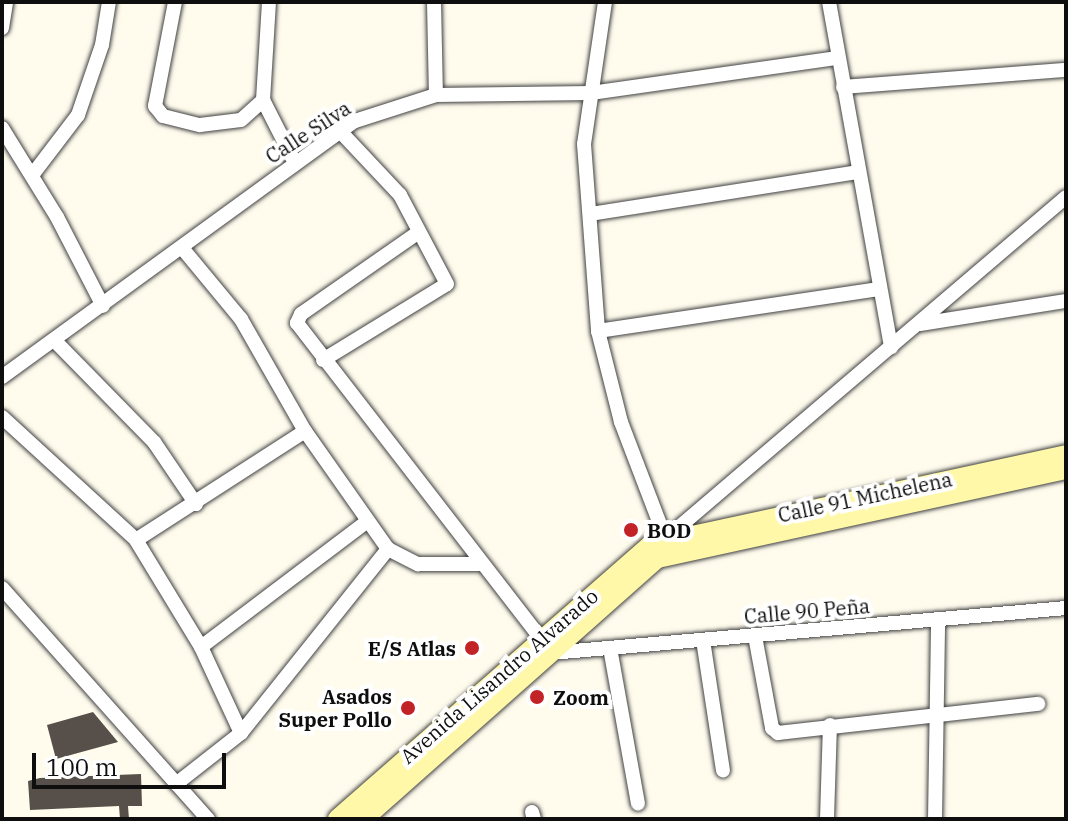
<!DOCTYPE html>
<meta charset="utf-8">
<style>
body{margin:0}
#map{position:relative;width:1068px;height:821px;overflow:hidden;background:#fffcee;font-family:"IBM Plex Serif",serif}
div>[style]{position:absolute}
[style*='--x']{left:calc(var(--x)*1px);top:calc(var(--y)*1px);width:calc(var(--w)*1px);rotate:calc(var(--a)*1deg)}
.building>*{inset:0;background:#574f4a}
.roads{filter:drop-shadow(0 0 2px #414141) drop-shadow(0 0 2px #414141)}
.street>*{height:14px;margin:-7px;padding:0 7px;transform-origin:7px;border-radius:7px;background:#fff}
.secondary>*{height:20px;margin:-10px;padding:0 10px;transform-origin:10px;border-radius:10px;background:#fff8a9}
.dots>*{width:22px;height:22px;translate:-50% -50%;box-sizing:border-box;border:4px solid #fff;border-radius:50%}
span{translate:-50% -50%;white-space:nowrap;text-align:center;line-height:1.15;-webkit-text-stroke:8px #fff;paint-order:stroke}
.street-label{font-size:20px;color:#0e0e0e}
.poi-label{font-size:20px;color:#0e0e0e;font-weight:700}
.left{translate:0 -50%;text-align:left}
.right{translate:-100% -50%;text-align:right}
.frame{position:absolute;inset:0;border:4px solid #0e0e0e;pointer-events:none}
.scale{position:absolute;left:32px;top:753px;width:194px;height:36px;box-sizing:border-box;border:4px solid #0e0e0e;border-top:0;padding-left:10px;font-size:24px;line-height:28px;white-space:nowrap;color:#0e0e0e;-webkit-text-stroke:6px #fff;paint-order:stroke}
</style>
<div id="map">
<div class="building">
<i style="clip-path:polygon(93px 712px,118px 742px,56px 759px,47px 725px)"></i>
<i style="clip-path:polygon(141px 774px,142px 806px,128px 806px,129px 819px,120px 819px,119px 806px,30px 810px,28px 781px,40px 778px)"></i>
</div>
<div class="roads">
<div class="street">
<i style="--x:175;--y:2;--w:106;--a:100.9"></i>
<i style="--x:155;--y:106;--w:13;--a:51"></i>
<i style="--x:163;--y:116;--w:38;--a:14"></i>
<i style="--x:200;--y:125;--w:41;--a:-7"></i>
<i style="--x:241;--y:120;--w:30;--a:-42"></i>
<i style="--x:263;--y:100;--w:98;--a:-86.5"></i>
<i style="--x:434;--y:2;--w:93;--a:88.8"></i>
<i style="--x:605;--y:2;--w:144;--a:98.4"></i>
<i style="--x:584;--y:144;--w:188;--a:85.7"></i>
<i style="--x:598;--y:331;--w:94;--a:75.8"></i>
<i style="--x:621;--y:422;--w:135;--a:69.1"></i>
<i style="--x:829;--y:2;--w:351;--a:79.8"></i>
<i style="--x:2;--y:28;--w:26;--a:-81"></i>
<i style="--x:843;--y:87;--w:224;--a:-4.4"></i>
<i style="--x:263;--y:100;--w:68;--a:63.1"></i>
<i style="--x:2;--y:128;--w:105;--a:58.3"></i>
<i style="--x:57;--y:217;--w:100;--a:62.7"></i>
<i style="--x:33;--y:174;--w:74;--a:-52.7"></i>
<i style="--x:78;--y:115;--w:74;--a:-71.1"></i>
<i style="--x:102;--y:45;--w:44;--a:-80.8"></i>
<i style="--x:590;--y:214;--w:270;--a:-8.9"></i>
<i style="--x:416;--y:234;--w:140;--a:145.2"></i>
<i style="--x:301;--y:314;--w:10;--a:114"></i>
<i style="--x:297;--y:323;--w:401;--a:52.3"></i>
<i style="--x:183;--y:249;--w:91;--a:50.4"></i>
<i style="--x:241;--y:319;--w:129;--a:60.3"></i>
<i style="--x:305;--y:431;--w:144;--a:54.9"></i>
<i style="--x:388;--y:549;--w:34;--a:27"></i>
<i style="--x:418;--y:564;--w:64;--a:0"></i>
<i style="--x:920;--y:324;--w:148;--a:-9"></i>
<i style="--x:598;--y:331;--w:284;--a:-8.5"></i>
<i style="--x:54;--y:340;--w:143;--a:45.6"></i>
<i style="--x:154;--y:442;--w:75;--a:55.9"></i>
<i style="--x:323;--y:360;--w:145;--a:-31.5"></i>
<i style="--x:447;--y:284;--w:101;--a:-117.8"></i>
<i style="--x:400;--y:195;--w:88;--a:-133.2"></i>
<i style="--x:2;--y:377;--w:436;--a:-36"></i>
<i style="--x:355;--y:121;--w:85;--a:-17.8"></i>
<i style="--x:436;--y:95;--w:155;--a:-0.7"></i>
<i style="--x:591;--y:93;--w:249;--a:-8.1"></i>
<i style="--x:2;--y:417;--w:182;--a:42.5"></i>
<i style="--x:136;--y:540;--w:125;--a:58.7"></i>
<i style="--x:201;--y:647;--w:95;--a:65.1"></i>
<i style="--x:665;--y:539;--w:527;--a:-40.46"></i>
<i style="--x:136;--y:540;--w:201;--a:-32.8"></i>
<i style="--x:2;--y:588;--w:310;--a:48.3"></i>
<i style="--x:755;--y:636;--w:94;--a:79.5"></i>
<i style="--x:772;--y:728;--w:8;--a:40"></i>
<i style="--x:778;--y:733;--w:262;--a:-6.4"></i>
<i style="--x:703;--y:640;--w:132;--a:81.3"></i>
<i style="--x:201;--y:647;--w:206;--a:-37.1"></i>
<i style="--x:610;--y:648;--w:158;--a:79.8"></i>
<i style="--x:551;--y:653;--w:517;--a:-4.99"></i>
<i style="--x:176;--y:784;--w:83;--a:-38.1"></i>
<i style="--x:241;--y:733;--w:236;--a:-51.4"></i>
<i style="--x:532;--y:812;--w:7;--a:74"></i>
<i style="--x:827;--y:819;--w:94;--a:-88.2"></i>
<i style="--x:935;--y:819;--w:198;--a:-89.1"></i>
</div>
<div class="secondary">
<i style="--x:338;--y:819;--w:416;--a:-41.2"></i>
<i style="--x:651;--y:545;--w:425;--a:-12.2"></i>
<i style="--x:363;--y:819;--w:393;--a:-41.6"></i>
<i style="--x:657;--y:558;--w:419;--a:-12.3"></i>
</div>
</div>
<div class="dots">
<i style="left:631px;top:530px;background:#c12326"></i>
<i style="left:472px;top:648px;background:#c12326"></i>
<i style="left:537px;top:697px;background:#c12326"></i>
<i style="left:408px;top:708px;background:#c12326"></i>
</div>
<div class="street-label">
<span style="left:308px;top:132px;rotate:-33deg">Calle Silva</span>
<span style="left:865px;top:497px;rotate:-12deg">Calle 91 Michelena</span>
<span style="left:807px;top:611px;rotate:-5deg">Calle 90 Peña</span>
<span style="left:499px;top:676px;rotate:-41deg">Avenida Lisandro Alvarado</span>
</div>
<div class="poi-label">
<span class="left" style="left:647px;top:530px">BOD</span>
<span class="right" style="left:456px;top:648px">E/S Atlas</span>
<span class="right" style="left:392px;top:708px">Asados<br>Super Pollo</span>
<span class="left" style="left:553px;top:697px">Zoom</span>
</div>
<div class="frame"></div>
<div class="scale">100 m</div>
</div>
